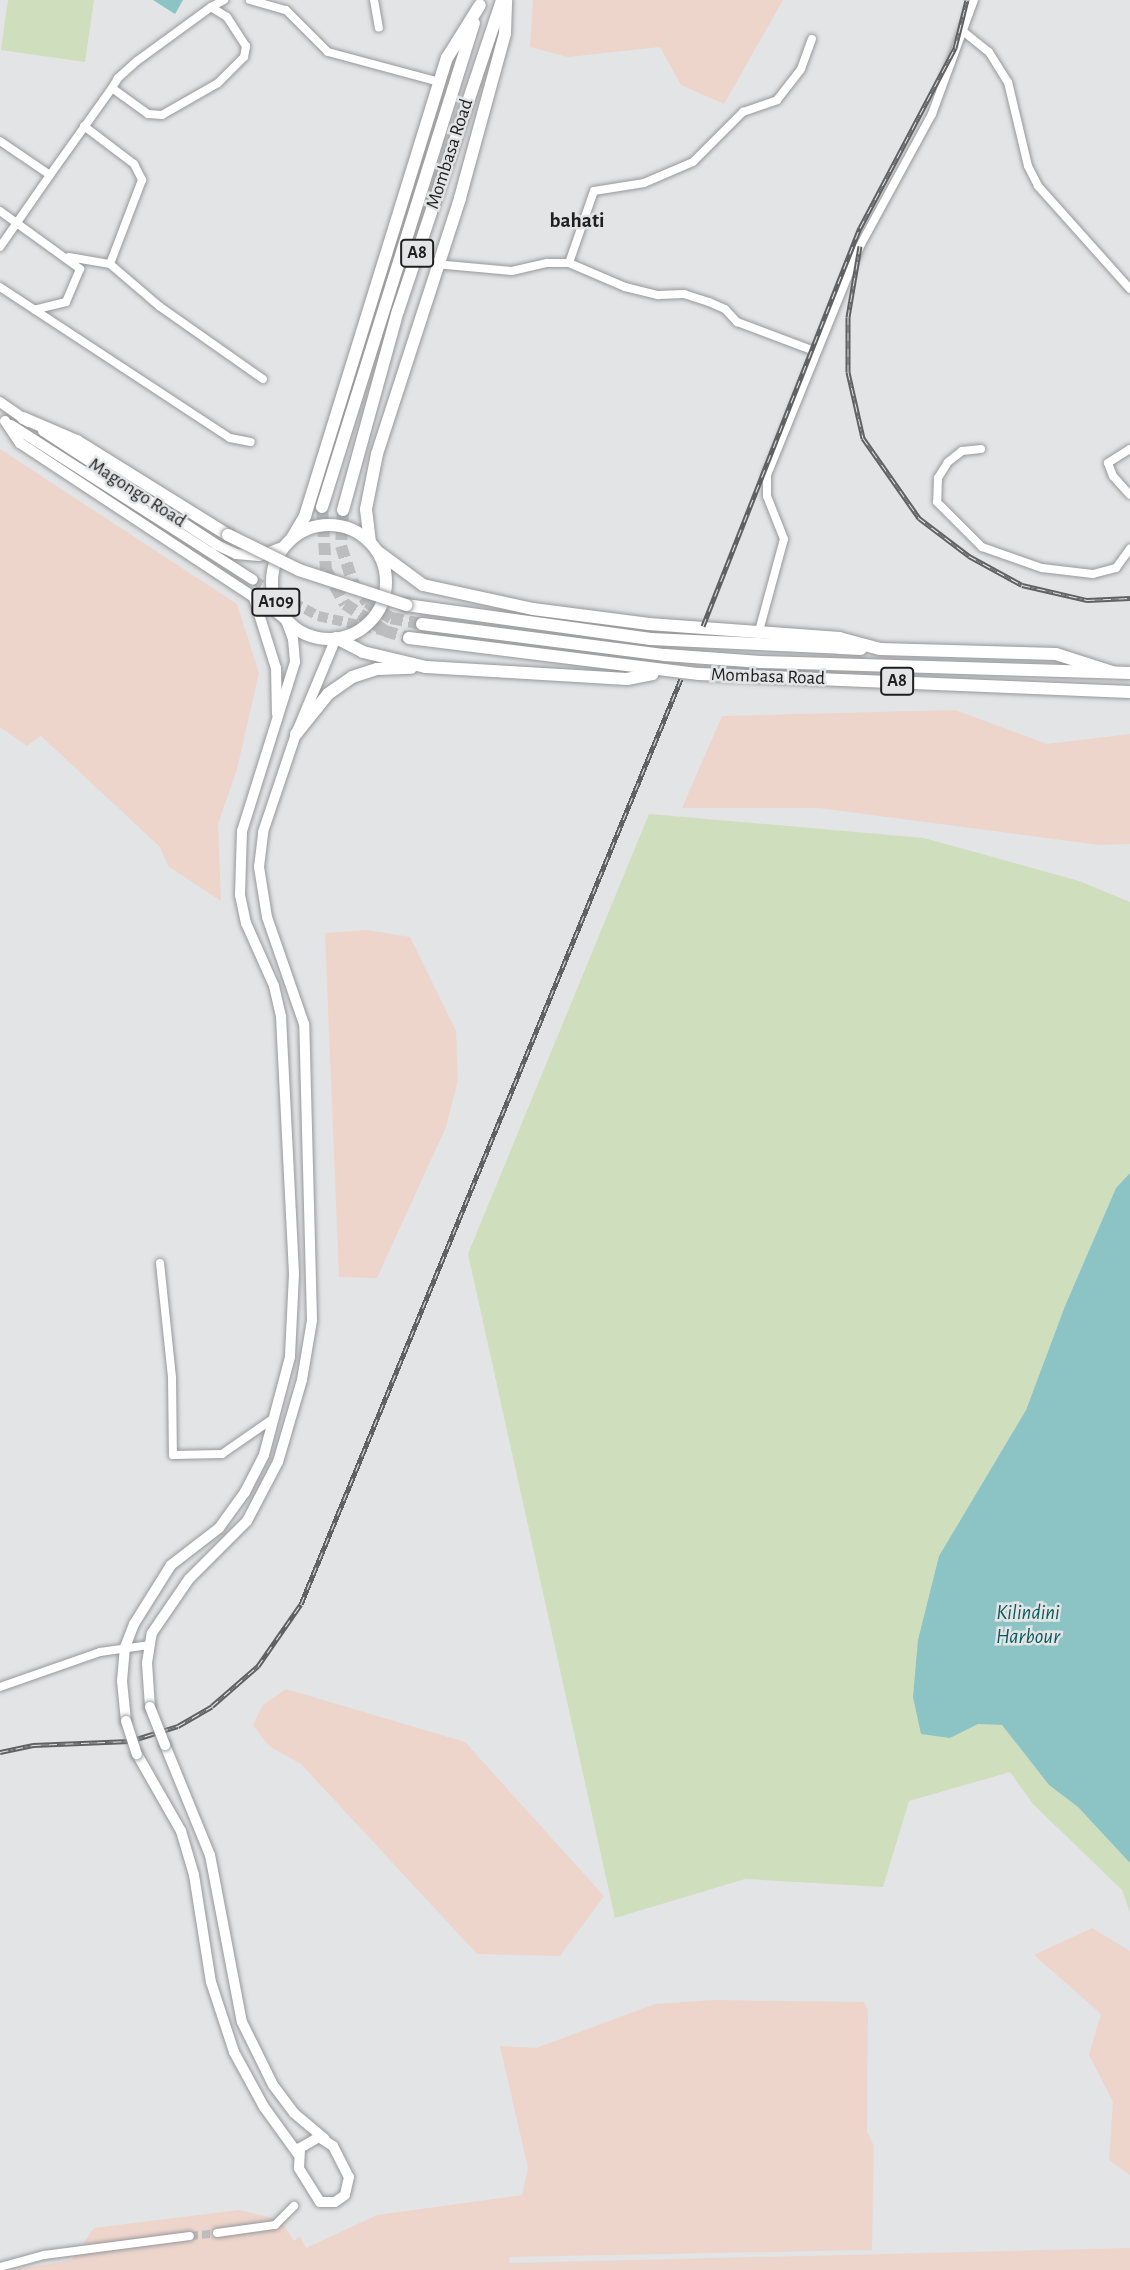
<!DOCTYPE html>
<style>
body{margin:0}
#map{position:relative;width:1130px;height:2270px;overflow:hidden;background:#e3e4e6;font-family:"Alegreya Sans",sans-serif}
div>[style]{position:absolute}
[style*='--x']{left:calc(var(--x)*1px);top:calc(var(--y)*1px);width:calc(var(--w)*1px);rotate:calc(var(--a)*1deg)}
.industrial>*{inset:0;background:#edd5cc}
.green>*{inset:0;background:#cfdebd}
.water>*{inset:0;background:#8cc3c4}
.minor-tunnel>*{height:8px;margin-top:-4px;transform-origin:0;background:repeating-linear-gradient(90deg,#bcbdbe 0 8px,transparent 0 12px)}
.secondary-tunnel>*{height:10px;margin-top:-5px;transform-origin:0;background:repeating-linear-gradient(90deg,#bcbdbe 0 10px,transparent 0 15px)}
.trunk-tunnel>*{height:12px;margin-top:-6px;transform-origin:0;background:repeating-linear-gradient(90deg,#bcbdbe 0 12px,transparent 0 18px)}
.roads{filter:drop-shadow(0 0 2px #97989a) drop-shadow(0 0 2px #97989a)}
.minor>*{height:8px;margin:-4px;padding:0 4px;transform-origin:4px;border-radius:4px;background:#fff}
.secondary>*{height:10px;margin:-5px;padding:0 5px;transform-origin:5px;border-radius:5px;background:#fff}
.trunk>*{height:12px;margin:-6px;padding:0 6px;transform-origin:6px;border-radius:6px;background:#fff}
.trunk>.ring{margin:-6px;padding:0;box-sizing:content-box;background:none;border:12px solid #fff;border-radius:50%}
.rail>*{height:5px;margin-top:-2.5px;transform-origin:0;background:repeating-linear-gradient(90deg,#e3e4e6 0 8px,#606162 0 16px);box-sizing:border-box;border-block:2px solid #606162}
.bridges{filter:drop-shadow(0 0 2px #97989a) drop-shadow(0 0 2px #97989a)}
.secondary-bridge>*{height:10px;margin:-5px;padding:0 5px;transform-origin:5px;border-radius:5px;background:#fff}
.trunk-bridge>*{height:12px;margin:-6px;padding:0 6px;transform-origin:6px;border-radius:6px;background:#fff}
span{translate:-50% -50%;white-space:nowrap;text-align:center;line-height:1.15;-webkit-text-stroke:5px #e3e4e6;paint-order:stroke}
.shield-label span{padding:2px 5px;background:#e3e4e6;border:2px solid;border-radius:5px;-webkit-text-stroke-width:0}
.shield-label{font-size:18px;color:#1e1f1f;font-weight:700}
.street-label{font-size:19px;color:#1e1f1f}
.neighbourhood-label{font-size:21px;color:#1e1f1f;font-weight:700}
.water-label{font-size:21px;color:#065a5b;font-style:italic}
</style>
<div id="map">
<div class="industrial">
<i style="clip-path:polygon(533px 0,783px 0,724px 104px,681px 85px,660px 47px,568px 57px,530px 47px)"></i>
<i style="clip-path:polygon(0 449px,237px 604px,259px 673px,237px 769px,218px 824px,221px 901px,168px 866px,160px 847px,41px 736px,27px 746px,0 727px)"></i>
<i style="clip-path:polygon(955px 710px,1047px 744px,1130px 734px,1130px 844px,1099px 845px,819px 808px,682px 808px,722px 716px)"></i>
<i style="clip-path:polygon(367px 930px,410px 937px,456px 1031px,458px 1080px,446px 1127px,377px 1278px,339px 1277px,325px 933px)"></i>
<i style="clip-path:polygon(286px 1689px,465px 1742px,604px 1896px,560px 1956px,477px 1954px,301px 1764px,269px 1746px,253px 1725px,263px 1705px)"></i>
<i style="clip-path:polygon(1092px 1928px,1130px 1951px,1130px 2175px,1109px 2160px,1113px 2102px,1089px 2055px,1101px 2014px,1034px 1955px)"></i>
<i style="clip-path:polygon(715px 2000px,864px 2002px,868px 2010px,867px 2132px,874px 2146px,872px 2250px,510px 2257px,509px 2263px,1130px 2248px,1130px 2270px,13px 2270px,72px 2260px,94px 2228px,239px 2210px,281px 2220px,294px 2241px,300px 2236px,306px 2248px,377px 2215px,522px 2195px,528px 2168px,500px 2046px,536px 2048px,655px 2004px)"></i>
</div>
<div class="green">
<i style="clip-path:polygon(8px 0,94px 0,85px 62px,1px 50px)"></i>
<i style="clip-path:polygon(649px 814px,924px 838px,1079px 881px,1130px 902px,1130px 1173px,1116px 1188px,1065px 1306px,1026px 1410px,939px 1556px,950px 1738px,978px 1724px,1002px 1725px,1049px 1785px,1078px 1807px,1130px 1863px,1130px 1912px,1122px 1890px,1033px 1804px,1010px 1772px,909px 1801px,883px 1887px,745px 1879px,615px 1918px,468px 1254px)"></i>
</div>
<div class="water">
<i style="clip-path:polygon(153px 0,183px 0,175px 14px)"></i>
<i style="clip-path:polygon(1130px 1173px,1130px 1863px,1078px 1807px,1049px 1785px,1002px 1725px,978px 1724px,950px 1738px,921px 1734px,913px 1697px,918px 1640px,939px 1556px,1026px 1410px,1065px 1306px,1116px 1188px)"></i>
</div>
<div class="minor-tunnel">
<i style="--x:190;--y:2236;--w:27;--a:-6"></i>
</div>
<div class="secondary-tunnel">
<i style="--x:253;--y:580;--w:74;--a:29"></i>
<i style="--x:318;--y:616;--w:69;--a:12.6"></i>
</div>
<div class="trunk-tunnel">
<i style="--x:322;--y:507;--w:63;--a:86.4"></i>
<i style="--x:326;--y:570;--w:39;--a:61"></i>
<i style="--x:345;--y:604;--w:48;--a:34"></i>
<i style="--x:385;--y:631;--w:25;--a:16"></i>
<i style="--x:343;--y:510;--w:36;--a:93"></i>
<i style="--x:341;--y:546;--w:39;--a:72"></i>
<i style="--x:353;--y:583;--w:24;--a:54"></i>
<i style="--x:367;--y:602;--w:29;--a:34"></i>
<i style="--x:391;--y:618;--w:32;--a:11"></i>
</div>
<div class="roads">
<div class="minor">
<i style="--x:250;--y:0;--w:37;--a:16"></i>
<i style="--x:286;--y:10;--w:59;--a:45"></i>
<i style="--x:328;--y:52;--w:115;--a:15.1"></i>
<i style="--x:374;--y:0;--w:28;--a:80"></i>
<i style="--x:211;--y:7;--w:15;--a:-28"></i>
<i style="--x:964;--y:32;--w:32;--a:39"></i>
<i style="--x:989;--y:52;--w:36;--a:58"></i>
<i style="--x:1008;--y:82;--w:86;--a:76.6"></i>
<i style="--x:1028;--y:166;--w:22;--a:63"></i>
<i style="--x:1038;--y:186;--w:138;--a:48.2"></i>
<i style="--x:84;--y:126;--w:63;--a:37.2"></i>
<i style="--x:134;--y:164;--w:18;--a:63"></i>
<i style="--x:142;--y:180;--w:90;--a:110.9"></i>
<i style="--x:0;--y:141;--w:60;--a:34.2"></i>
<i style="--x:0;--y:211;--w:99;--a:35.9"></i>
<i style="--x:80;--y:269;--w:36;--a:113"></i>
<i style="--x:66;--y:302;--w:32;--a:166"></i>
<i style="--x:0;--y:247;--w:88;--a:-55.2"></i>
<i style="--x:50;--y:175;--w:107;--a:-54.5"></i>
<i style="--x:112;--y:88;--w:12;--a:-59"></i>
<i style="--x:118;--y:78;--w:25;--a:-42"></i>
<i style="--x:137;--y:61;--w:92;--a:-36.1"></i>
<i style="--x:211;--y:7;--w:19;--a:32"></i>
<i style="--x:227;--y:17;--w:35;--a:57"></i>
<i style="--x:246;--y:46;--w:11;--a:100"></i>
<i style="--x:244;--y:57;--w:37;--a:135"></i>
<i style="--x:218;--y:83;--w:64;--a:150.3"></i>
<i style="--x:162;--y:115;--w:14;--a:-176"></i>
<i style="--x:148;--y:114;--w:44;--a:-144.2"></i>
<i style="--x:69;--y:257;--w:42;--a:9.7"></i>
<i style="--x:110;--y:264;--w:65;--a:40.6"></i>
<i style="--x:159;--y:306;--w:127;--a:35.1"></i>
<i style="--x:569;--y:263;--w:76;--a:-70.9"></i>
<i style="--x:594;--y:191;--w:51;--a:-9.1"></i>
<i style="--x:644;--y:183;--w:53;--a:-23.2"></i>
<i style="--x:693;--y:162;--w:71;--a:-45"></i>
<i style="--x:743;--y:112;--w:36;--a:-19"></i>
<i style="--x:777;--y:100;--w:39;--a:-52"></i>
<i style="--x:801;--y:69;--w:32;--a:-70"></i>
<i style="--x:435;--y:264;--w:77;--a:5.2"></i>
<i style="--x:512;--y:271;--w:36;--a:-13"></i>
<i style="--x:547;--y:263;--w:22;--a:0"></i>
<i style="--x:569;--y:263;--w:61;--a:23.2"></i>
<i style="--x:625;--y:287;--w:34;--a:14"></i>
<i style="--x:658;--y:295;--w:26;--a:-2"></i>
<i style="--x:684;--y:294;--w:26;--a:18"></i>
<i style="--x:709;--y:302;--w:17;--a:24"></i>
<i style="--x:725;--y:309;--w:18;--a:47"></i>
<i style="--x:737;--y:322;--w:85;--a:20.6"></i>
<i style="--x:0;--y:287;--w:275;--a:33.3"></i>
<i style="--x:230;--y:438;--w:21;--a:11"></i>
<i style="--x:981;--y:449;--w:19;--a:174"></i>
<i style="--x:962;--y:451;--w:18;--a:142"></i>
<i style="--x:948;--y:462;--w:19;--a:122"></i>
<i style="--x:938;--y:478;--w:24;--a:92"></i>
<i style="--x:937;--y:502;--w:64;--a:45"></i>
<i style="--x:982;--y:547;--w:64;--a:19.3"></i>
<i style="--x:1042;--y:568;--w:51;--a:6.7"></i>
<i style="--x:1093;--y:574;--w:24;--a:-15"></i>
<i style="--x:1116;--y:568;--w:24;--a:-54"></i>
<i style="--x:1130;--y:449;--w:26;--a:148"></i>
<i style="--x:1108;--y:463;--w:14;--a:69"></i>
<i style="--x:1113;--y:476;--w:25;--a:48"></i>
<i style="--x:759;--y:631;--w:95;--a:-74.8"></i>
<i style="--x:784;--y:539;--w:46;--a:-111.6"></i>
<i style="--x:767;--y:496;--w:21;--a:-90"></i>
<i style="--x:767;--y:475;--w:247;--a:-67.9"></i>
<i style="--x:860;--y:246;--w:150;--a:-61.4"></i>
<i style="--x:932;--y:114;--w:121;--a:-69.8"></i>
<i style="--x:160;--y:1263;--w:116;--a:84"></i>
<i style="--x:172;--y:1378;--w:77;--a:89.3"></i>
<i style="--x:173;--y:1455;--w:49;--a:-1.2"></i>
<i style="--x:222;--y:1454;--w:63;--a:-34.7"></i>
<i style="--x:0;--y:1687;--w:106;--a:-19.3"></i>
<i style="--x:100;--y:1652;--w:49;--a:-8.1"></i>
<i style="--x:217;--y:2233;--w:59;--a:-7.9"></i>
<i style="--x:275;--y:2225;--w:27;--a:-45"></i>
<i style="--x:0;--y:2267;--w:46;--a:-15.3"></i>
<i style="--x:44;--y:2255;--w:147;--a:-7.4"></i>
</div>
<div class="secondary">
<i style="--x:0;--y:402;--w:35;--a:35"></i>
<i style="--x:5;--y:421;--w:27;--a:56"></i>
<i style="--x:20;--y:443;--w:302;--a:33.4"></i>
<i style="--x:272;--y:609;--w:18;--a:38"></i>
<i style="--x:286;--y:620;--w:20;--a:70"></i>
<i style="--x:293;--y:639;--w:23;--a:85"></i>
<i style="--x:295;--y:662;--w:177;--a:107.4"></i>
<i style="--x:242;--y:831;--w:64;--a:91.8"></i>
<i style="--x:240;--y:895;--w:29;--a:78"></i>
<i style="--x:246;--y:923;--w:69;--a:66"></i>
<i style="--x:274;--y:986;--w:32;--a:77"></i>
<i style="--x:281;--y:1017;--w:257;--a:87.1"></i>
<i style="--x:294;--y:1274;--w:83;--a:92.8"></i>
<i style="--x:290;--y:1357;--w:101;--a:104.9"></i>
<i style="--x:264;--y:1455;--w:42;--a:117.2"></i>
<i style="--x:245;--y:1492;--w:44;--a:125.8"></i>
<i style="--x:219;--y:1528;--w:61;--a:142.4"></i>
<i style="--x:171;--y:1565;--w:70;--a:122.1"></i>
<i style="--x:134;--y:1624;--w:25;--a:111"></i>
<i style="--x:125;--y:1647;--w:34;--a:95"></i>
<i style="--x:122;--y:1681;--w:40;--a:84.3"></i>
<i style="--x:11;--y:425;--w:287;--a:32.6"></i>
<i style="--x:43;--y:431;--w:208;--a:33.2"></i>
<i style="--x:217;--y:545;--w:21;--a:25"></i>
<i style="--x:236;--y:554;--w:23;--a:5"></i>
<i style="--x:259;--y:556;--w:25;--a:-21"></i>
<i style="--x:254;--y:598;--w:73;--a:72.6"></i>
<i style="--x:276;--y:668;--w:46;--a:88.8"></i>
<i style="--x:150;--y:1707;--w:44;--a:-93.9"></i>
<i style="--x:147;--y:1663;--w:30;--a:-81"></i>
<i style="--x:152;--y:1633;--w:65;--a:-55.6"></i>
<i style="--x:189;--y:1579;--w:82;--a:-45"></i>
<i style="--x:247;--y:1521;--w:67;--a:-62.3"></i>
<i style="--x:278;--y:1462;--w:85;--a:-73.7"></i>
<i style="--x:302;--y:1380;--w:61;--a:-80.5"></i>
<i style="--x:312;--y:1320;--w:296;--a:-91.5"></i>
<i style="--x:304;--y:1024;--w:113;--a:-109.1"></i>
<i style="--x:267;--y:917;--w:51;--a:-99.1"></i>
<i style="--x:259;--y:867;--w:35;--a:-83"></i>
<i style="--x:263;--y:832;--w:103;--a:-71.4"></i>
<i style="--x:296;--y:734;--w:104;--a:-67.4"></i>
<i style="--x:165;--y:1745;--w:119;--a:67.8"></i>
<i style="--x:210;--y:1855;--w:170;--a:79.2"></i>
<i style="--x:242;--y:2022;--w:70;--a:63.8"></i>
<i style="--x:273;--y:2085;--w:35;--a:53"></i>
<i style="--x:294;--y:2113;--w:40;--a:40"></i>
<i style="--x:137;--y:1754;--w:89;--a:60.3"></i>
<i style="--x:181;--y:1831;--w:46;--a:73.5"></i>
<i style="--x:194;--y:1875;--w:108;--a:81"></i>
<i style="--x:211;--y:1982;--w:74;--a:71.8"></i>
<i style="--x:234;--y:2052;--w:63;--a:61.4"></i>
<i style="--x:264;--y:2107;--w:58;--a:54.1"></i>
<i style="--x:319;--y:2137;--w:17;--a:33"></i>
<i style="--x:333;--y:2146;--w:35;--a:63"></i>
<i style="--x:349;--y:2177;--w:18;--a:103"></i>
<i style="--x:345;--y:2195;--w:12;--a:145"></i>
<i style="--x:335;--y:2202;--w:15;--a:180"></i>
<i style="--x:320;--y:2202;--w:40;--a:-122"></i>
<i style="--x:299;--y:2168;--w:20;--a:-87"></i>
<i style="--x:300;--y:2148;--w:22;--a:-30"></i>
</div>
<div class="trunk">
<i style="--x:23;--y:418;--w:59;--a:23.1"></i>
<i style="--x:77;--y:441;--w:178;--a:31.9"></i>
<i style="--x:322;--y:507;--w:507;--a:-72.57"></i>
<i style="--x:343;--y:510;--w:206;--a:-74.6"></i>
<i style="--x:398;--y:311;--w:328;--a:-71.5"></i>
<i class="ring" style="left:272px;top:525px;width:102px;height:102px"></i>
<i style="--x:292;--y:538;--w:26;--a:-59"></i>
<i style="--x:305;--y:516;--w:480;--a:-72.8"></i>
<i style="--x:447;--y:58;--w:62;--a:-58.1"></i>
<i style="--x:370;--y:542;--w:33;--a:-97"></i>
<i style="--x:366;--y:509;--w:56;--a:-78.7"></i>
<i style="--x:377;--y:454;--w:269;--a:-72"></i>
<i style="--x:460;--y:198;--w:171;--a:-74.7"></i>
<i style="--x:505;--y:33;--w:33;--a:-88"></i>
<i style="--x:377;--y:551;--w:57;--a:36.5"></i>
<i style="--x:423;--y:585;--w:113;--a:12.3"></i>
<i style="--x:533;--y:609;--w:117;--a:7.4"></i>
<i style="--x:649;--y:624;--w:191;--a:4.2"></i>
<i style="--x:839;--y:638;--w:42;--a:15"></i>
<i style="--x:880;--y:649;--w:176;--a:1.6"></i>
<i style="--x:1056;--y:654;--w:59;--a:17.8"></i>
<i style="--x:406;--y:605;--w:247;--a:7.9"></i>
<i style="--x:651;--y:639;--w:210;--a:2.7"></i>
<i style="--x:422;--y:624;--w:245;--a:7.3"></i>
<i style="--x:665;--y:655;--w:96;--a:4.2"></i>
<i style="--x:761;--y:662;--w:369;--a:1.7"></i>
<i style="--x:336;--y:638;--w:30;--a:27"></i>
<i style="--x:363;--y:652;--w:65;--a:13.4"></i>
<i style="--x:426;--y:667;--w:201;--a:3.4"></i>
<i style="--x:627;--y:679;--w:26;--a:-11"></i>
<i style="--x:409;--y:638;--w:292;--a:7.1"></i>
<i style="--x:699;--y:674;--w:431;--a:2.4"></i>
<i style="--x:296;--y:734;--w:51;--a:-51.3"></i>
<i style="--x:328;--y:694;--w:29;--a:-35"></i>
<i style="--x:352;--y:677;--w:26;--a:-18"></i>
<i style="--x:377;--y:669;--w:34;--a:-2"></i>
</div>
</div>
<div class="rail">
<i style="--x:860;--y:246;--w:72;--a:99.6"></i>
<i style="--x:848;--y:317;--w:55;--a:90"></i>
<i style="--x:848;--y:372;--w:68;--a:77.2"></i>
<i style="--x:863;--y:438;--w:98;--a:55"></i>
<i style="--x:919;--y:518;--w:63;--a:37.2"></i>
<i style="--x:969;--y:556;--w:60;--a:28.7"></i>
<i style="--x:1022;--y:585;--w:67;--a:13"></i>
<i style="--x:1087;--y:600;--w:43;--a:-2.7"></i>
<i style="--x:703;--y:626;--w:428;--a:-68.5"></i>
<i style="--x:860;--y:228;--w:204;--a:-62.2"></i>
<i style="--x:955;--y:48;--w:49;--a:-76"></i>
<i style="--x:0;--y:1752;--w:34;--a:-12"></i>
<i style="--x:33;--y:1745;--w:97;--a:-2.4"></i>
<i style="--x:130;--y:1741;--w:50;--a:-17.4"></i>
<i style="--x:178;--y:1726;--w:39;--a:-30"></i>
<i style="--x:212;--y:1706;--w:61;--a:-41"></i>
<i style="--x:258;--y:1666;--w:75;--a:-55.3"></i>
<i style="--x:301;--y:1604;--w:1000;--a:-67.67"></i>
</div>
<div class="bridges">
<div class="secondary-bridge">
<i style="--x:150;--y:1707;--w:41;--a:68.5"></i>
<i style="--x:126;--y:1721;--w:35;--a:72"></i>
</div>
<div class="trunk-bridge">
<i style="--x:228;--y:535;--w:79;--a:26.2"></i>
<i style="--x:299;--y:570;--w:113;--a:18.1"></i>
</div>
</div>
<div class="shield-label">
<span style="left:417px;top:253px">A8</span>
<span style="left:276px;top:602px">A109</span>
<span style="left:897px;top:681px">A8</span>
</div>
<div class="street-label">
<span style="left:450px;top:154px;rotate:-72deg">Mombasa Road</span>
<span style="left:137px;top:493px;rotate:33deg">Magongo Road</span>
<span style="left:768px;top:677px;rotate:2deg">Mombasa Road</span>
</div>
<div class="neighbourhood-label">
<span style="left:577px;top:221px">bahati</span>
</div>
<div class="water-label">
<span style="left:1028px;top:1625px">Kilindini<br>Harbour</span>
</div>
</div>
